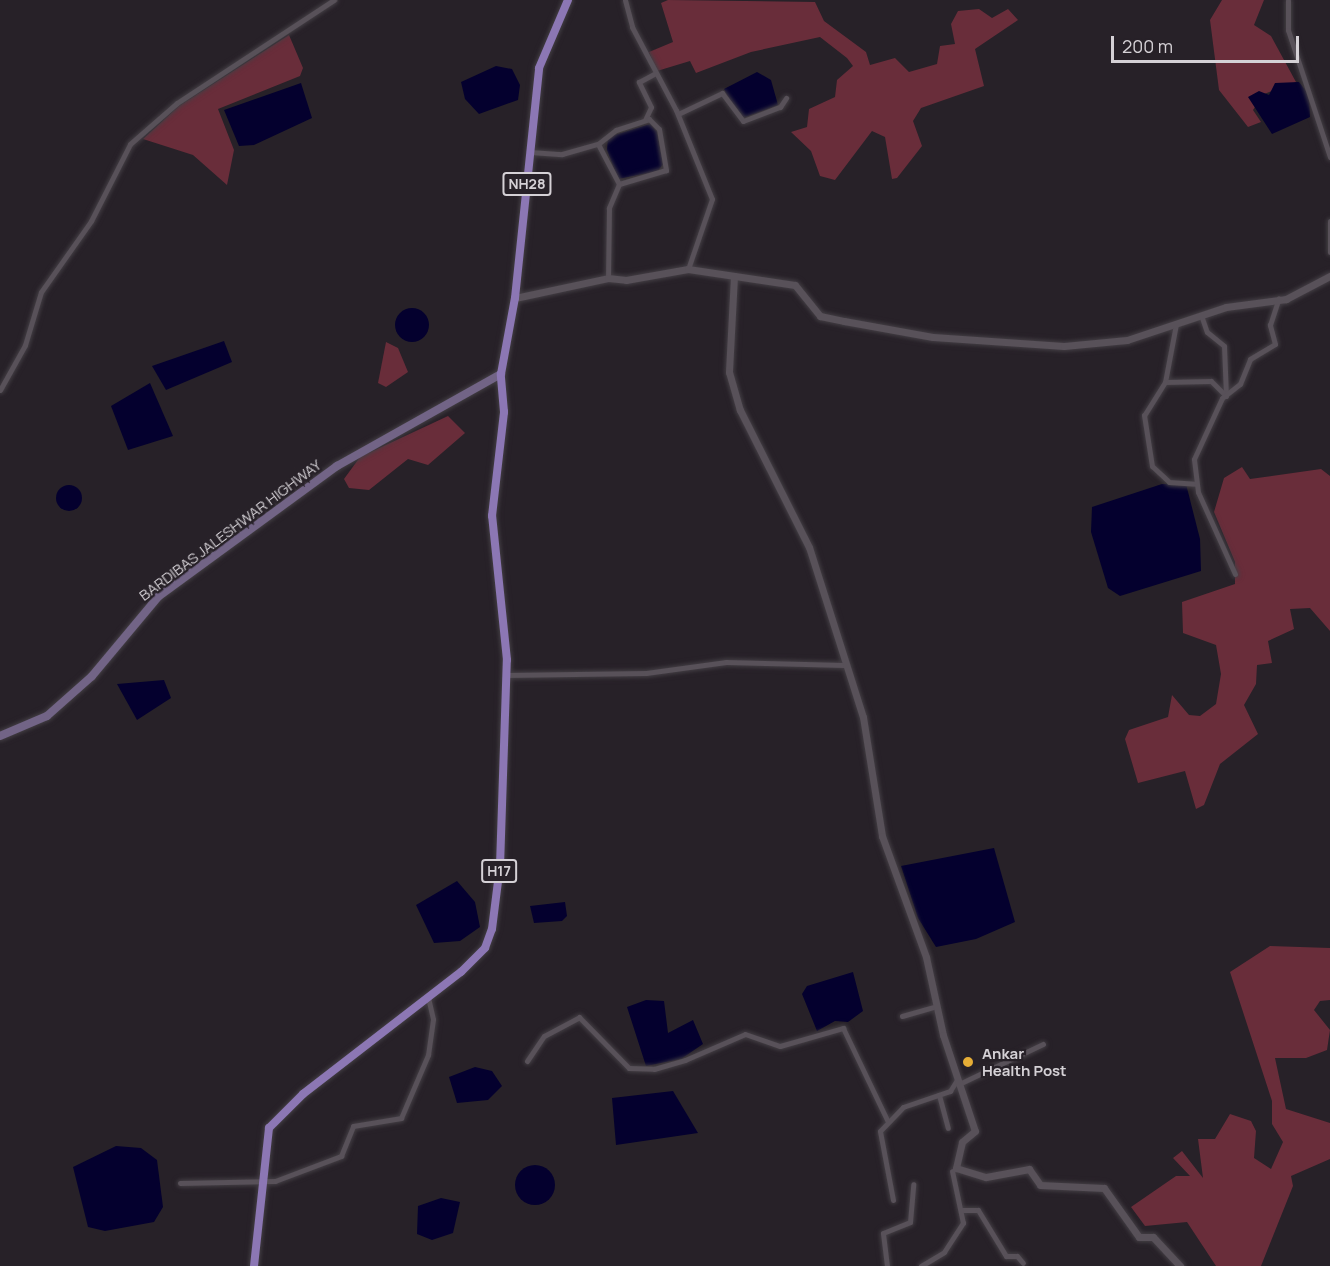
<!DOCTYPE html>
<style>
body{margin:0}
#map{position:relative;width:1330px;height:1266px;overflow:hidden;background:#272128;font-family:Manrope,sans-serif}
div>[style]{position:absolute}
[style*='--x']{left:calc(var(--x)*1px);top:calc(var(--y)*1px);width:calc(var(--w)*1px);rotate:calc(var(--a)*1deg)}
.green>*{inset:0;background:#692d3a}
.water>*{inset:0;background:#04002e}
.round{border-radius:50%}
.roads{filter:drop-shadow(0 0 2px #433e44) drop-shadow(0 0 2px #433e44)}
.minor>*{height:5px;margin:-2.5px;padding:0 2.5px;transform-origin:2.5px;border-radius:2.5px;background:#585159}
.tertiary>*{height:7px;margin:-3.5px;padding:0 3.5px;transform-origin:3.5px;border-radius:3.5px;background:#585159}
.secondary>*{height:8px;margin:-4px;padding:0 4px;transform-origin:4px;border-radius:4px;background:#726486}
.primary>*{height:8px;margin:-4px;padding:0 4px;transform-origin:4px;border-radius:4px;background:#8c77b4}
.dots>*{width:16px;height:16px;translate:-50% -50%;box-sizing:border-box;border:3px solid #272128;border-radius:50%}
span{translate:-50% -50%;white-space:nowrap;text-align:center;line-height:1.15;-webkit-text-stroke:4.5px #272128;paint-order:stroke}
.shield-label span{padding:2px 4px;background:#272128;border:2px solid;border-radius:4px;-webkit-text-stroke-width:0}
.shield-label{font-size:14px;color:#d5d1d6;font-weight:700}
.street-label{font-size:15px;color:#d5d1d6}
.poi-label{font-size:15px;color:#d5d1d6;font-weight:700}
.left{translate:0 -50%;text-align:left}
.scale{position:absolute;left:1111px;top:36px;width:188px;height:27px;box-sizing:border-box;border:3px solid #d5d1d6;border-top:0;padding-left:8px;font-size:18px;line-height:21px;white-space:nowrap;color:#d5d1d6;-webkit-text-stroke:4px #272128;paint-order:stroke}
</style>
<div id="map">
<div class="green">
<i style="clip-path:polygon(668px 0,815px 2px,824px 21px,866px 52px,870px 65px,895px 58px,909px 72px,937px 64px,940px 46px,955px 44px,951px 24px,958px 11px,979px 9px,992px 18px,1008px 9px,1018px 20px,975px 49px,984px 86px,921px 108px,913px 121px,922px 146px,897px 178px,892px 179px,885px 137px,872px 131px,835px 180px,820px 176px,811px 151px,791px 132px,807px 127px,809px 109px,835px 97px,837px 80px,853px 66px,847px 58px,820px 37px,751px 52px,696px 73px,690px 61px,657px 71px,649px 52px,673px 42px,661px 3px)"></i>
<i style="clip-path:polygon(1222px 0,1264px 0,1254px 25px,1271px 36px,1296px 82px,1264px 94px,1253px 110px,1261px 122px,1248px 127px,1219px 90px,1210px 20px)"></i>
<i style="clip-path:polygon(289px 35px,303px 68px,300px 76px,218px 109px,234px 150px,227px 185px,193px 155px,143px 139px,179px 106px)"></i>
<i style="clip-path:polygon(386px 342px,398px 348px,408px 372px,386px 387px,378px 383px)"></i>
<i style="clip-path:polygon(448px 416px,465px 433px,428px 465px,408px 459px,369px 490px,349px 488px,344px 479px,360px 457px)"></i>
<i style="clip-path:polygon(1242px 467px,1250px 479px,1321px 469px,1330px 476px,1330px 631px,1310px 608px,1290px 609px,1294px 629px,1268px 641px,1272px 663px,1257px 665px,1256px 684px,1244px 705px,1258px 734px,1220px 764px,1204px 805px,1196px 809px,1185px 771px,1138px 783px,1125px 739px,1129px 730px,1168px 717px,1172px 695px,1189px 715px,1200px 716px,1216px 704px,1221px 674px,1216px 645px,1183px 633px,1182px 602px,1235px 584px,1235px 562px,1214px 512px,1224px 478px)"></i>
<i style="clip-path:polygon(1270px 946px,1330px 948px,1330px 1000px,1320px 1001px,1314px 1010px,1330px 1030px,1327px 1050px,1306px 1058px,1275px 1058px,1286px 1109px,1330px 1123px,1330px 1159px,1291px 1176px,1293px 1186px,1261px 1266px,1216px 1266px,1187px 1222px,1145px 1226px,1131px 1207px,1176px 1176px,1190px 1176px,1173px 1158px,1182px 1151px,1203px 1178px,1198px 1139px,1215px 1139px,1230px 1114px,1251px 1121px,1256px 1131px,1254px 1158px,1271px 1169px,1283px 1142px,1272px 1124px,1272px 1101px,1230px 972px)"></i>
</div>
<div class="water">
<i style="clip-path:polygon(496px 66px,512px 69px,520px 85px,518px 100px,479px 114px,465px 99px,461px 82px)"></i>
<i style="clip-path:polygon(757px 72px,771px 80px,778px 105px,740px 119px,724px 89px)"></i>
<i style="clip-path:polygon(1299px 82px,1309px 95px,1310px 117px,1272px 134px,1248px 97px,1259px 91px,1269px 95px,1275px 83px)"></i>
<i style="clip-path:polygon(301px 83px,312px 118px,254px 145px,239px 146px,224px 110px)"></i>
<i style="clip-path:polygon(650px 124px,657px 132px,663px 164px,658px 171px,618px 179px,607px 150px,608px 137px)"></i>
<i class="round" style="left:395px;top:308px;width:34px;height:34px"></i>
<i style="clip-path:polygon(224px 341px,232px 362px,166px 390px,152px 366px)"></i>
<i style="clip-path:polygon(150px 383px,173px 436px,128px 450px,111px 406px)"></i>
<i style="clip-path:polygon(1162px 484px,1186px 484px,1200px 539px,1201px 571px,1120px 596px,1108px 588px,1091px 532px,1092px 507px)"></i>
<i class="round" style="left:56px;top:485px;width:26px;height:26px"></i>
<i style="clip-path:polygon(164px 680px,171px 698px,137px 720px,117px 684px)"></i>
<i style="clip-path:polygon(994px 848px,1015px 922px,976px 939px,936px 947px,918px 918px,901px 866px)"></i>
<i style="clip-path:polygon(457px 881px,475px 902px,480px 927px,460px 941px,434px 943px,416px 905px)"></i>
<i style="clip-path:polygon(565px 902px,567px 916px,562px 921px,534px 923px,530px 906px)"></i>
<i style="clip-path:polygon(853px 972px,863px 1011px,848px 1022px,835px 1021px,817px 1031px,802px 994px,807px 986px)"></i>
<i style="clip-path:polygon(646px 1000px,664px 1001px,668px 1033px,693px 1020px,703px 1044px,681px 1059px,646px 1066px,627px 1007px)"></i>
<i style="clip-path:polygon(475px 1067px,492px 1071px,502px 1086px,488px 1100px,457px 1103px,449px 1077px)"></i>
<i style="clip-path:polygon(673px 1091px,698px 1133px,616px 1145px,612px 1098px)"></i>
<i style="clip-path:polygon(116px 1146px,141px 1148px,157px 1160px,163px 1207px,154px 1222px,105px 1231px,88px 1227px,73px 1167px)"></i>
<i class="round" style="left:515px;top:1165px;width:40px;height:40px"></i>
<i style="clip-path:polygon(441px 1198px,460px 1202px,453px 1233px,432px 1240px,417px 1234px,418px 1206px)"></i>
</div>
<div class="roads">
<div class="minor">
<i style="--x:625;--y:0;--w:28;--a:75"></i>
<i style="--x:632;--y:27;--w:94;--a:62.1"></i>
<i style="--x:676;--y:110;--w:96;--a:68"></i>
<i style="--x:712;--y:199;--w:74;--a:108.9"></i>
<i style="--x:1288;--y:0;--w:30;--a:90"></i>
<i style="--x:1288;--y:30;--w:134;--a:71.7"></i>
<i style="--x:678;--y:114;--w:49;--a:-25.5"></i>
<i style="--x:722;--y:93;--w:35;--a:53"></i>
<i style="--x:743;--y:121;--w:40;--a:-21"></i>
<i style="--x:780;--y:107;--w:11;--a:-56"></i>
<i style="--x:645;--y:120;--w:14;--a:-65"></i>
<i style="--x:651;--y:107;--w:28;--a:-116"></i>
<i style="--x:639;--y:82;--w:19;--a:-28"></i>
<i style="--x:598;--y:144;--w:23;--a:-38"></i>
<i style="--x:616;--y:130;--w:35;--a:-18"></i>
<i style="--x:649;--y:119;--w:14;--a:45"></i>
<i style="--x:659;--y:129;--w:42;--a:80.3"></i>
<i style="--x:666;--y:170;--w:49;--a:163.4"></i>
<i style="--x:530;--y:152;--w:32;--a:4"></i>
<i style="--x:562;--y:154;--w:37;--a:-16"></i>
<i style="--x:598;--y:144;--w:45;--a:62.3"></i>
<i style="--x:619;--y:184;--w:26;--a:113"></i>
<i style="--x:609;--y:208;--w:70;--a:90.8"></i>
<i style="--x:1330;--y:221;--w:31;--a:90"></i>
<i style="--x:1201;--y:315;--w:18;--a:71"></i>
<i style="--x:1207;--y:332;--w:22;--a:39"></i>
<i style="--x:1224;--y:346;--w:50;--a:87.7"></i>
<i style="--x:1176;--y:324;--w:59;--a:100.7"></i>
<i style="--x:1165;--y:382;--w:46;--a:-1.2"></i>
<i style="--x:1211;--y:381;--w:21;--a:45"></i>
<i style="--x:1165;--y:382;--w:39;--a:122"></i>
<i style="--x:1144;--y:415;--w:52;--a:81.1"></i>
<i style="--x:1152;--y:466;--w:23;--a:43"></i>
<i style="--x:1169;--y:482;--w:26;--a:4"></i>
<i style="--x:0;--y:390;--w:51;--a:-60.9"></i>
<i style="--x:25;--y:345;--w:55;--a:-73.2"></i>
<i style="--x:41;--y:292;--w:87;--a:-54.8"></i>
<i style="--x:91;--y:221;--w:86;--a:-63.1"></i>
<i style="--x:130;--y:144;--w:62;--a:-41.1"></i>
<i style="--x:177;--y:103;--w:188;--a:-33.3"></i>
<i style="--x:1235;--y:574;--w:90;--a:-114.3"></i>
<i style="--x:1198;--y:492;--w:33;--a:-97"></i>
<i style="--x:1194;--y:459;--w:67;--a:-65.3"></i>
<i style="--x:1222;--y:398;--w:23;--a:-38"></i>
<i style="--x:1240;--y:384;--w:27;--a:-68"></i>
<i style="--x:1250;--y:359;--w:29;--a:-31"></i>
<i style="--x:1275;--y:344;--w:20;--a:-105"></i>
<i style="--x:1270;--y:325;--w:28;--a:-72"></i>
<i style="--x:506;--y:675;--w:140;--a:-0.8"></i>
<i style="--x:646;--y:673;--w:81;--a:-7.8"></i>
<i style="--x:726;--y:662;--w:118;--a:1.5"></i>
<i style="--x:902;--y:1016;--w:36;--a:-16"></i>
<i style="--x:527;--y:1061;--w:30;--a:-56"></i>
<i style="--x:544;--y:1036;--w:40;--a:-28"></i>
<i style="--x:579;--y:1017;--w:71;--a:45.6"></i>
<i style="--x:629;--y:1068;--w:25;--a:2"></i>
<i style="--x:654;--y:1069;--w:32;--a:-16"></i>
<i style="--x:685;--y:1060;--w:65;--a:-23.4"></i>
<i style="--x:745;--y:1034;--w:37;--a:19"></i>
<i style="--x:780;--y:1046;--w:66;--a:-15.9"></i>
<i style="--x:843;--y:1028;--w:102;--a:64.4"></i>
<i style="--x:959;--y:1084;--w:93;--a:-25.5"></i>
<i style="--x:939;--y:1095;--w:34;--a:75"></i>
<i style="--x:180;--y:1183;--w:95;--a:-1.2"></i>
<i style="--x:275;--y:1181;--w:71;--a:-20.7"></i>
<i style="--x:341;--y:1156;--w:32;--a:-68"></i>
<i style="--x:353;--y:1126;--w:49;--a:-9.5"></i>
<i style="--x:401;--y:1118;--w:69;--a:-66.8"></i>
<i style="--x:428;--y:1055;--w:36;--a:-82"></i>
<i style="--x:433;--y:1019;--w:23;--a:-103"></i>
<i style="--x:893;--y:1200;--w:70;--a:-100.7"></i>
<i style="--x:880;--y:1131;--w:33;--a:-46"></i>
<i style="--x:903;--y:1107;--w:50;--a:-18.8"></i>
<i style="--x:950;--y:1091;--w:13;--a:-58"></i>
<i style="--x:962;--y:1210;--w:16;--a:0"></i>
<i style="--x:978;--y:1210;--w:54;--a:58.7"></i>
<i style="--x:1006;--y:1256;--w:11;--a:0"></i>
<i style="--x:1017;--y:1256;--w:9;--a:49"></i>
<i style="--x:887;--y:1266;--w:33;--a:-97"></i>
<i style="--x:883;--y:1233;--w:29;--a:-22"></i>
<i style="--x:910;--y:1222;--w:38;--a:-85"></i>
<i style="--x:921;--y:1266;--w:27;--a:-31"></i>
<i style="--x:944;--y:1252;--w:35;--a:-57"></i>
<i style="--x:963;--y:1223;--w:53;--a:-101.9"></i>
</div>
<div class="tertiary">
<i style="--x:734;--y:276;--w:96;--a:93"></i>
<i style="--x:729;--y:372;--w:40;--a:74"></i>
<i style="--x:740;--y:410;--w:153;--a:63.3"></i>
<i style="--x:809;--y:547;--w:178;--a:72.4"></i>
<i style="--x:863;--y:717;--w:121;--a:80.9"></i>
<i style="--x:882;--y:836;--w:129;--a:70"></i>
<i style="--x:926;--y:957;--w:80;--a:77.7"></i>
<i style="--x:943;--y:1035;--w:101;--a:71.6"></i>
<i style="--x:975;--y:1131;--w:17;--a:140"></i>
<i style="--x:962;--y:1142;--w:27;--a:103"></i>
<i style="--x:956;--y:1168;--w:31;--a:17"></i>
<i style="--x:986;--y:1177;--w:44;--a:-10.5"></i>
<i style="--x:1029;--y:1169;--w:19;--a:55"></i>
<i style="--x:1040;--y:1185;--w:64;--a:2.7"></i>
<i style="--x:1104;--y:1188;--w:60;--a:54.5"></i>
<i style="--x:1139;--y:1237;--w:14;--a:0"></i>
<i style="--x:1153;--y:1237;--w:40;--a:47"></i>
<i style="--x:515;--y:298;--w:95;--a:-12.1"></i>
<i style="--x:608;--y:278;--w:18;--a:6"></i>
<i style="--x:626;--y:280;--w:63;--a:-10.1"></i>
<i style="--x:688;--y:269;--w:108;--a:8.5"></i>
<i style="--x:795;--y:285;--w:40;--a:51"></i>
<i style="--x:820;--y:316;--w:25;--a:12"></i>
<i style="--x:844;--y:321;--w:90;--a:10.2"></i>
<i style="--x:933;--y:337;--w:131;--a:3.9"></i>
<i style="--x:1064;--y:346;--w:63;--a:-5.4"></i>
<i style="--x:1127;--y:340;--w:104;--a:-18.4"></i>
<i style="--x:1226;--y:307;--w:61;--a:-7.6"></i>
<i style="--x:1286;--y:299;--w:50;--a:-27.6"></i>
</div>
<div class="secondary">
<i style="--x:0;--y:736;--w:51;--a:-23.1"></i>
<i style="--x:47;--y:716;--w:60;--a:-41.6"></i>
<i style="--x:92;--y:676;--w:103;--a:-50.1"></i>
<i style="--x:158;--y:597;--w:222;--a:-36.2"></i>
<i style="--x:337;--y:466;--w:188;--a:-29.3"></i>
</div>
<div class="primary">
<i style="--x:254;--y:1266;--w:139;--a:-83.8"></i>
<i style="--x:269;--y:1128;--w:48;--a:-45"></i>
<i style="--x:303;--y:1094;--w:200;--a:-37.7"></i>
<i style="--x:461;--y:972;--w:34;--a:-45"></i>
<i style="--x:485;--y:948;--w:20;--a:-70"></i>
<i style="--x:492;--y:929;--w:64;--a:-82.8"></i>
<i style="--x:500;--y:866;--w:206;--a:-88.1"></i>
<i style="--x:507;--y:660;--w:145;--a:-95.9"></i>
<i style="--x:492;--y:516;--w:105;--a:-83.4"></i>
<i style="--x:504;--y:412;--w:38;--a:-95"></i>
<i style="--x:501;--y:374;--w:77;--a:-79.6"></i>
<i style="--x:515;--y:298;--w:231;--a:-84"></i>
<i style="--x:539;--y:68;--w:74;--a:-66.9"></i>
</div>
</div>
<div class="dots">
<i style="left:968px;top:1062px;background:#e6ad36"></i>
</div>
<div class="shield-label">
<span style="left:527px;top:184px">NH28</span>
<span style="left:499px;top:871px">H17</span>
</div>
<div class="street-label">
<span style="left:230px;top:530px;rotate:-37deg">BARDIBAS JALESHWAR HIGHWAY</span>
</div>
<div class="poi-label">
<span class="left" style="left:982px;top:1062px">Ankar<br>Health Post</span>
</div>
<div class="scale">200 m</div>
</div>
